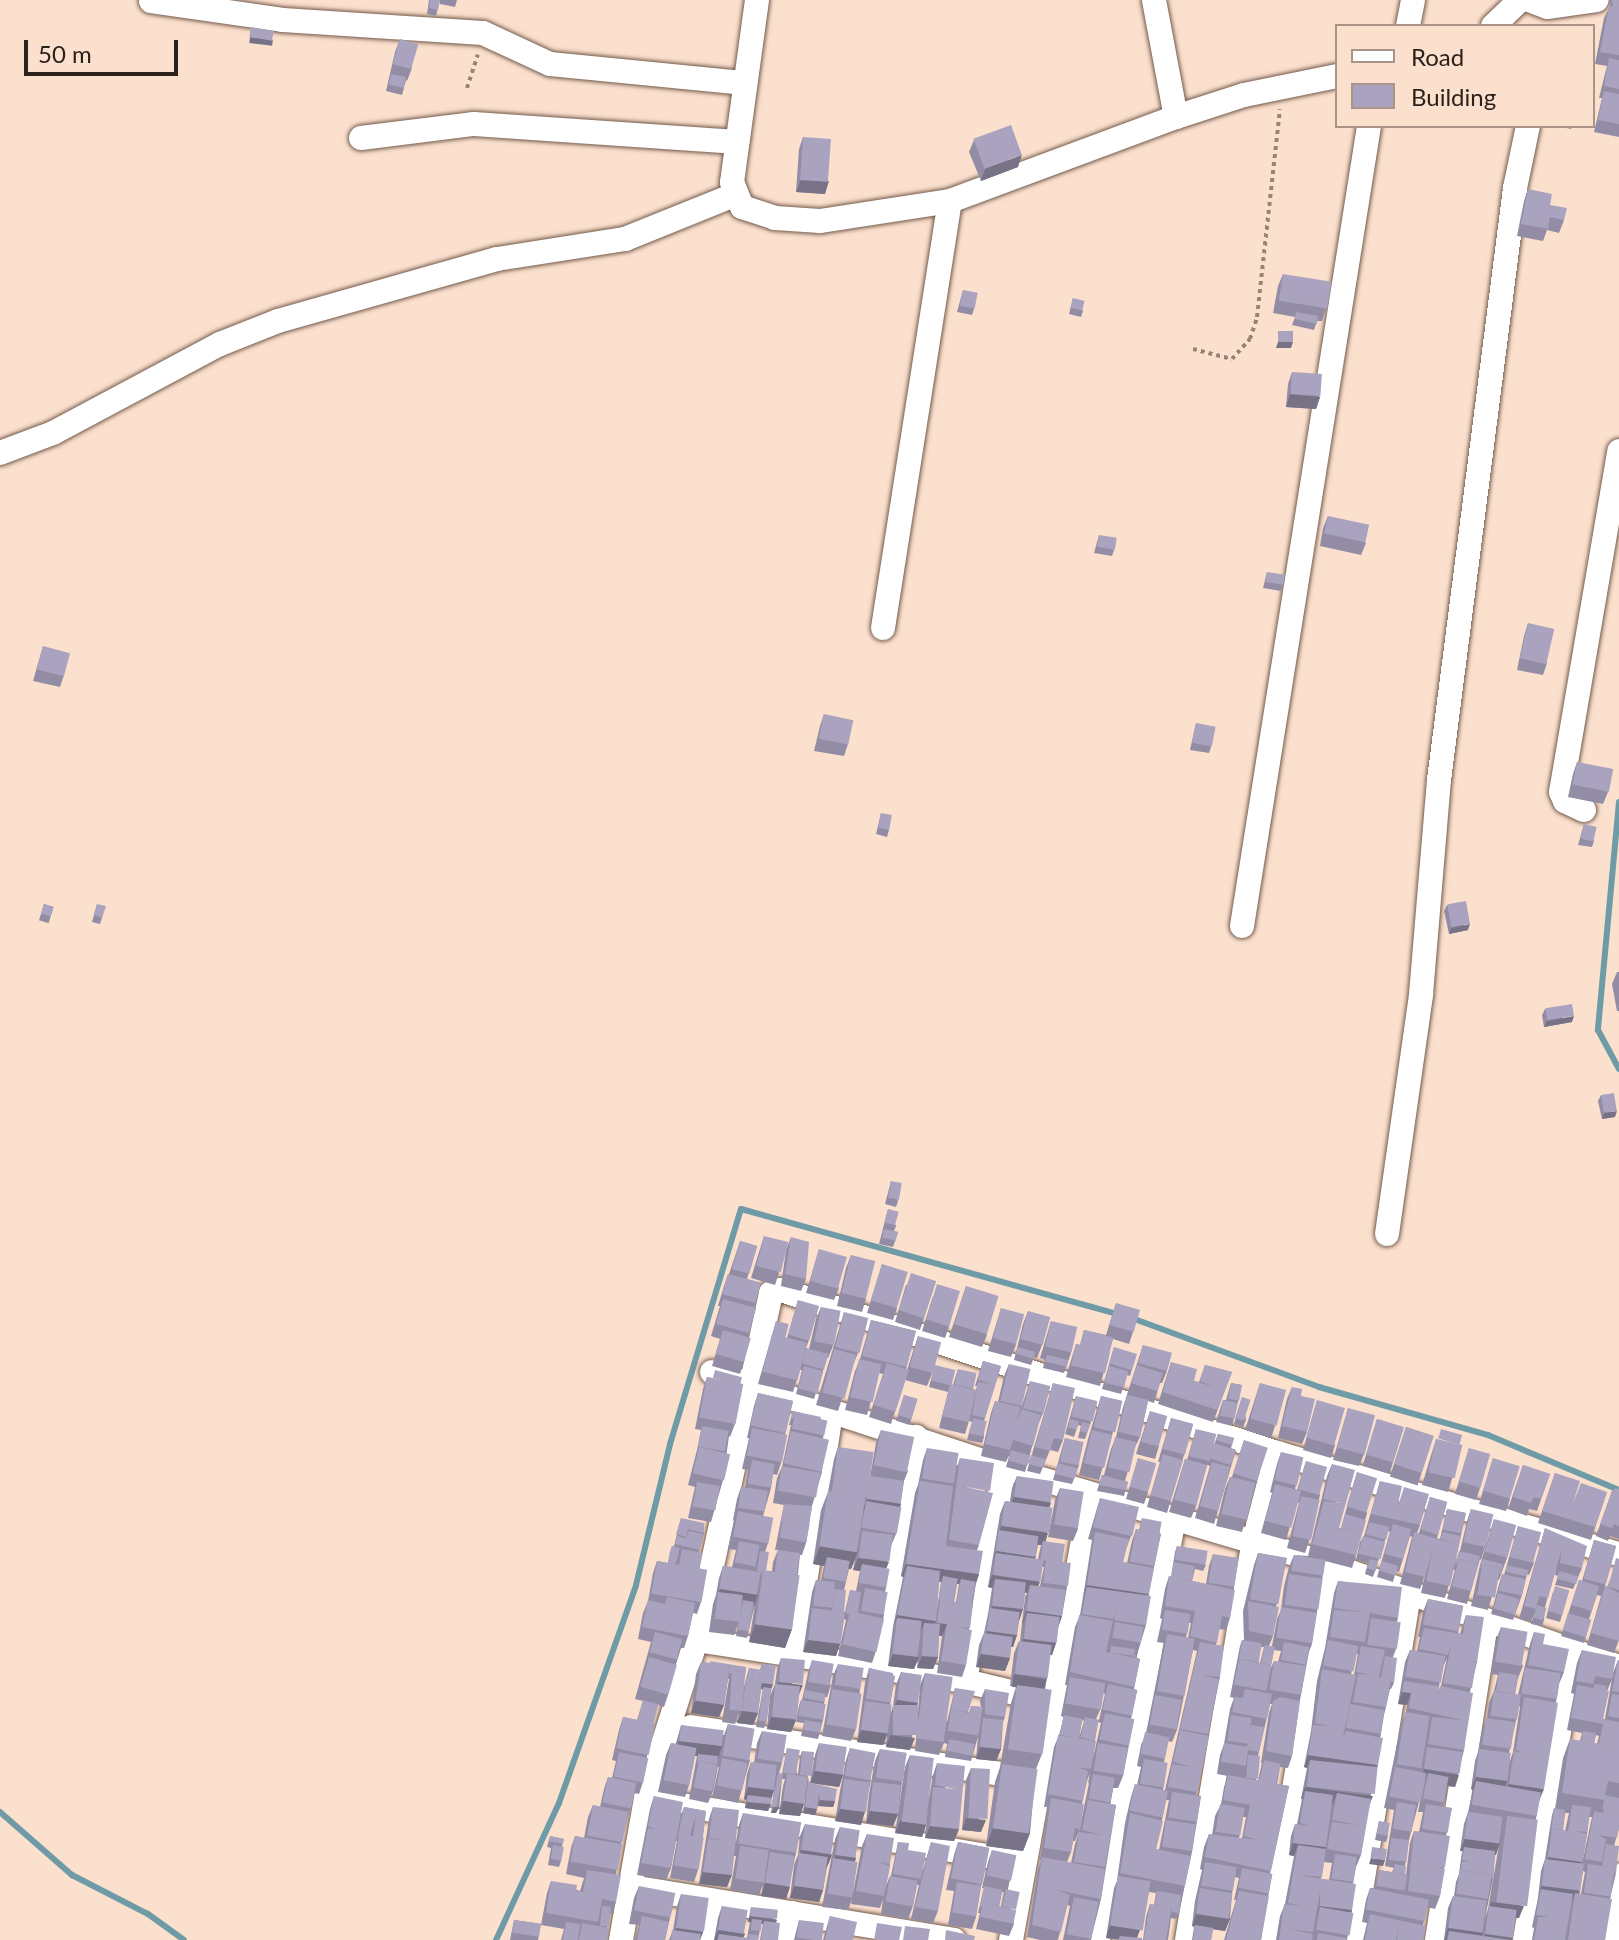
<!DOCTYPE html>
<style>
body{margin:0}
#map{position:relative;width:1619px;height:1940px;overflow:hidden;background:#fce0ce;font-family:Lato,sans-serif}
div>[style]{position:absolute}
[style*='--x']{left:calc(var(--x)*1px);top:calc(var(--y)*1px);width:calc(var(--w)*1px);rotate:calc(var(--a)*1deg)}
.stream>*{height:6px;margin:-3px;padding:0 3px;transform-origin:3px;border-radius:3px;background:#6e9ba6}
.path>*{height:4px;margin-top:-2px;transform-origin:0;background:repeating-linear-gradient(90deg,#978478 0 4px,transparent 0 8px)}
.roads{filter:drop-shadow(0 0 2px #725a4b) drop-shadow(0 0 2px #725a4b)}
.minor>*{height:24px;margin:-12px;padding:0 12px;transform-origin:12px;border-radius:12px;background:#fff}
.wall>*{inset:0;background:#928ca4;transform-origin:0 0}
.shaded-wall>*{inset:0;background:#777286;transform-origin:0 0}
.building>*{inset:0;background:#aaa3bf;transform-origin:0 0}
span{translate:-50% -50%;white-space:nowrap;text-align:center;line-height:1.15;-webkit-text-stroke:6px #fce0ce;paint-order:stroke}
.legend{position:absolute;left:1335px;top:24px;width:260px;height:104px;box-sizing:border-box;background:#fce0ce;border:2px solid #a99487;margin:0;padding:10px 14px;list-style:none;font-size:24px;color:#2c221c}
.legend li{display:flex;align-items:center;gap:16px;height:40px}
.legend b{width:40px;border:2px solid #a99487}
.scale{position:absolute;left:24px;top:40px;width:154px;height:36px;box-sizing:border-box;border:4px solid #2c221c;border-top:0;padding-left:10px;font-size:24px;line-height:28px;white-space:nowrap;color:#2c221c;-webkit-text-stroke:6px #fce0ce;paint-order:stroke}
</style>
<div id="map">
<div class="stream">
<i style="--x:1619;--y:802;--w:229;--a:95.3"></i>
<i style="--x:1598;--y:1030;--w:44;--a:61.7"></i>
<i style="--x:1129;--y:1317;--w:202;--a:20.2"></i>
<i style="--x:1319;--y:1387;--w:176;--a:15.9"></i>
<i style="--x:1488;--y:1435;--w:142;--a:22.8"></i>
<i style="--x:0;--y:1812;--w:96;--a:41.2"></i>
<i style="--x:72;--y:1875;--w:85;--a:27.2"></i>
<i style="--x:148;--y:1914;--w:44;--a:35.8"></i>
<i style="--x:496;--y:1940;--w:151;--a:-65.3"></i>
<i style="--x:559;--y:1803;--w:231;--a:-70.5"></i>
<i style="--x:636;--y:1585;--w:145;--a:-76.4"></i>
<i style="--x:670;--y:1444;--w:245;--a:-73.2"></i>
<i style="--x:741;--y:1209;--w:391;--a:15.6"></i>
</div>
<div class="path">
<i style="--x:467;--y:88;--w:35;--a:-72"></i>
<i style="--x:1193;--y:349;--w:40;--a:14.4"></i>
<i style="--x:1232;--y:359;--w:27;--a:-48"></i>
<i style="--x:1250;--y:339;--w:23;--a:-72"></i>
<i style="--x:1257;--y:317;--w:209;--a:-83.7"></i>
</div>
<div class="roads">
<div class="minor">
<i style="--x:757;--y:0;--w:184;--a:97.8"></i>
<i style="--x:732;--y:182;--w:27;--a:68"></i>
<i style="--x:742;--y:207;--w:35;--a:18"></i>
<i style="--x:775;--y:218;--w:45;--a:3.8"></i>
<i style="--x:820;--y:221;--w:132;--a:-8.7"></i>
<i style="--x:950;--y:201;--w:241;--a:-20.4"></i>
<i style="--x:1176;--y:117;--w:71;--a:-17.9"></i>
<i style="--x:1244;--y:95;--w:95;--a:-11.5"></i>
<i style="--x:1154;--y:0;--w:119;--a:79.4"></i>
<i style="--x:1529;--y:0;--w:19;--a:21"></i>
<i style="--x:1547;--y:7;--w:50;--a:-8"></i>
<i style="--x:151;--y:1;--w:133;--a:8.2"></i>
<i style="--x:283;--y:20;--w:200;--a:3.7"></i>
<i style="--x:483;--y:33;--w:74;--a:24.8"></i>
<i style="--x:550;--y:64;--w:196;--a:5.6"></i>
<i style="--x:1408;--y:26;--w:26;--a:-79"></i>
<i style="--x:1493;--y:26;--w:37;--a:-44"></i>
<i style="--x:361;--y:138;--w:114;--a:-7.1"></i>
<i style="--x:474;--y:124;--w:264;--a:3.9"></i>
<i style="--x:0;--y:453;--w:57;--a:-20.7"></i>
<i style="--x:53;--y:433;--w:189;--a:-28.1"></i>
<i style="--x:220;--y:344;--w:62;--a:-21.6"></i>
<i style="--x:278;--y:321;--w:228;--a:-15.8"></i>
<i style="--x:497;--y:259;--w:130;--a:-8.9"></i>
<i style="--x:625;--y:239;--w:118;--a:-22"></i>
<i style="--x:883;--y:628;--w:432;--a:-81.1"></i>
<i style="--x:1584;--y:810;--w:21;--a:-155"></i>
<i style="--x:1565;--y:801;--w:10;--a:-114"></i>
<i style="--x:1561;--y:792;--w:346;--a:-80.3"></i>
<i style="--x:1242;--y:926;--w:810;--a:-80.98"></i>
<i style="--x:1387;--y:1234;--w:242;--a:-81.9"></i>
<i style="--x:1421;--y:994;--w:215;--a:-85.2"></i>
<i style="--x:1439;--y:780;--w:597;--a:-82.68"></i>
<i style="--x:1515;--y:188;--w:63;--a:-78.2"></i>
<i style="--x:712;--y:1372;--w:307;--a:18.2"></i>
<i style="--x:1004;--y:1468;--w:341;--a:16.5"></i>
<i style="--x:1331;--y:1565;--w:306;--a:19.5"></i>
<i style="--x:696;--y:1640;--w:272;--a:8.7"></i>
<i style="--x:965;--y:1681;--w:81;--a:13.5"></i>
<i style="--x:794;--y:1655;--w:244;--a:-81.3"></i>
<i style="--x:880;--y:1670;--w:236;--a:-81.2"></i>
<i style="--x:965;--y:1681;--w:217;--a:-79.6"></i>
<i style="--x:691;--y:1727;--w:343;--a:8.6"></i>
<i style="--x:652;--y:1800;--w:375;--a:9.5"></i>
<i style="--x:644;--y:1889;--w:314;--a:9.3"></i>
<i style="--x:621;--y:1940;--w:144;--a:-80"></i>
<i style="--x:646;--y:1798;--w:166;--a:-72.4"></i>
<i style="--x:696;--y:1640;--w:355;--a:-77.8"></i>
<i style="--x:771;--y:1293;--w:10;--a:-17"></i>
<i style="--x:781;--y:1290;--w:522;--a:18.19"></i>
<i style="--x:1277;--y:1453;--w:357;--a:16.5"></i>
<i style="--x:706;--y:1940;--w:40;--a:-78"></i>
<i style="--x:785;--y:1940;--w:28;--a:-77"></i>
<i style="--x:1011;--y:1940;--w:452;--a:-79.8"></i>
<i style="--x:1098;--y:1940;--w:429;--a:-79.8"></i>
<i style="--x:1187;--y:1940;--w:405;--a:-80.5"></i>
<i style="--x:1254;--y:1541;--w:91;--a:-75.4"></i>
<i style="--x:1269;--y:1940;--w:380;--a:-80.6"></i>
<i style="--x:1353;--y:1940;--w:351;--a:-80.8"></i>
<i style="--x:1437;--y:1940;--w:322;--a:-81.2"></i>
<i style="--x:1525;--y:1940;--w:292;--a:-80.7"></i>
<i style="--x:1609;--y:1940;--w:65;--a:-81.1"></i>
</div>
</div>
<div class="wall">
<i style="clip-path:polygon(429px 0,440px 0,436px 16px,427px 14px)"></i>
<i style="clip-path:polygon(440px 0,457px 0,455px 7px,440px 4px)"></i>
<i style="clip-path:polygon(1610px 0,1619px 0,1619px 137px,1594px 132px,1602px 98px,1599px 98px,1607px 66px,1595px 64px,1604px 18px,1610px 6px)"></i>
<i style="clip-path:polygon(400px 39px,412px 68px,407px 81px,406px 80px,402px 95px,386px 91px,395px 52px)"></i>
<i style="clip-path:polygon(1557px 126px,1572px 126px,1571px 129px)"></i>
<i style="clip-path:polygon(803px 137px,825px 194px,796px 192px,799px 149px)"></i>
<i style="clip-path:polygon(974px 140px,1018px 167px,981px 181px,969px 152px)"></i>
<i style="clip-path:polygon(1528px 189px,1550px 205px,1564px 220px,1559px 233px,1547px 230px,1543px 241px,1517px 236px,1524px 201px)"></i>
<i style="clip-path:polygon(1283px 274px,1326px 309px,1322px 321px,1317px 321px,1314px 330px,1292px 325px,1295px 317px,1273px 313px,1278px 286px)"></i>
<i style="clip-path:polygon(963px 290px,974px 309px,972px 315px,957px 312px)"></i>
<i style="clip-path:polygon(1073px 298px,1083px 311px,1081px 317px,1069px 314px)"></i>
<i style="clip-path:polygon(1292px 372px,1320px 397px,1316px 409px,1286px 407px,1288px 384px)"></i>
<i style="clip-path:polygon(1328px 516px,1366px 543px,1361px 555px,1320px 546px,1323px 528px)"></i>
<i style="clip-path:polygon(1099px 535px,1114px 550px,1112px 556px,1094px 553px)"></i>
<i style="clip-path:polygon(1267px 572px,1283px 585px,1281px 591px,1263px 588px)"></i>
<i style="clip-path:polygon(1528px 623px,1547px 663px,1543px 675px,1517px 670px,1524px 636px)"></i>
<i style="clip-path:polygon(43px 646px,64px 675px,60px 687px,33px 681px)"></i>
<i style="clip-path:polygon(824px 714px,848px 744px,844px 756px,814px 751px,820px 726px)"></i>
<i style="clip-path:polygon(1196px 723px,1211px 747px,1209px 753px,1190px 750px)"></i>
<i style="clip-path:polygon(1577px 762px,1608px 792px,1603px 804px,1568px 797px,1573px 774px)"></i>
<i style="clip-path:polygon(881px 813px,889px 830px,887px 837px,876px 834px)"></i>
<i style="clip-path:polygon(1584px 824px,1594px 841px,1592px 847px,1578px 845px)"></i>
<i style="left:44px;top:904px;width:10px;height:17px;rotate:17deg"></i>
<i style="clip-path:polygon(97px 904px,102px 918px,100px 924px,92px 922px)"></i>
<i style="clip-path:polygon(1447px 905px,1468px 930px,1449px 934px,1444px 911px)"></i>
<i style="clip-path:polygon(1617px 972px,1619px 972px,1619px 1011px,1617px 1011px,1612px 984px)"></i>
<i style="clip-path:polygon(1545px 1009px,1572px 1022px,1544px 1027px,1542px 1015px)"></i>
<i style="clip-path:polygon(1601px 1095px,1615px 1117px,1602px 1119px,1598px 1101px)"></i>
<i style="clip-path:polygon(891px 1181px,898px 1201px,896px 1207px,885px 1204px)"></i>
<i style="clip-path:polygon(888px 1209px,896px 1226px,894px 1231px,898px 1232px,893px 1247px,879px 1244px)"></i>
<i style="clip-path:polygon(764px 1236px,779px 1273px,775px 1285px,751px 1278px)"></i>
<i style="clip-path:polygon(791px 1237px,806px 1279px,801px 1291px,781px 1286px,786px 1250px)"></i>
<i style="clip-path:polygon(740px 1241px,757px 1246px,747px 1279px,761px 1283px,754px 1307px,756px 1308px,748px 1337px,744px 1362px,740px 1374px,712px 1366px,720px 1339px,711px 1336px,720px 1306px,718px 1306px,724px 1286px,728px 1274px,729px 1274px)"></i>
<i style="clip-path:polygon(819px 1249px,839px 1288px,834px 1300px,806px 1293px)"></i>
<i style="clip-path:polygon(851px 1255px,866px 1299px,862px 1312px,837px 1306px,846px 1268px)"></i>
<i style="clip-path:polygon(882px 1264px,897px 1308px,893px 1320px,867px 1313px)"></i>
<i style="clip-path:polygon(936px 1281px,920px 1330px,895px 1322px,906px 1285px)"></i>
<i style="clip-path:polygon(966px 1286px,987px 1335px,982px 1347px,949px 1337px)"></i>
<i style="clip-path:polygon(933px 1296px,949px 1326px,945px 1338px,922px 1331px)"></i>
<i style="clip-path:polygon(798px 1300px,809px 1340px,806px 1348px,809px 1349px,816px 1319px,821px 1307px,833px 1346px,828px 1358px,827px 1358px,814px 1399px,796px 1394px,802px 1370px,800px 1370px,793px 1392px,758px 1384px,776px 1321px,785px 1338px,787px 1338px)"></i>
<i style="clip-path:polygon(1116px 1303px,1133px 1332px,1129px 1344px,1113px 1339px,1100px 1386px,1066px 1377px,1076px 1344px,1080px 1345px,1084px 1330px,1106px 1335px)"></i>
<i style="clip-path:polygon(1001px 1308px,1016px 1345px,1011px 1357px,988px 1351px)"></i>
<i style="clip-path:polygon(1028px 1311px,1042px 1345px,1037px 1358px,1034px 1357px,1031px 1365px,1014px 1360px,1023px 1324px)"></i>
<i style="clip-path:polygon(844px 1312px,858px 1353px,853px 1365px,838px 1411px,816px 1405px)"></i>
<i style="clip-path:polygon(871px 1320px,916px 1331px,906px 1369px,907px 1370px,918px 1336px,932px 1374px,927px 1386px,905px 1380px,891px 1424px,869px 1417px,883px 1374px,879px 1373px,867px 1415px,845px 1410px,855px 1371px,860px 1359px)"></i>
<i style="clip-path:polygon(1051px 1321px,1071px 1353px,1064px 1373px,1043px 1368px,1045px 1360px,1040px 1358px)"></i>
<i style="clip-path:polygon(1143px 1345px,1167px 1371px,1162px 1383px,1160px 1383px,1154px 1403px,1148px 1401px,1140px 1437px,1134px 1449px,1125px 1481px,1128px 1482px,1124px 1496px,1097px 1491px,1102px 1475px,1104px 1475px,1111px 1449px,1116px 1437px,1123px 1407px)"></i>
<i style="clip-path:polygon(1114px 1347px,1132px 1369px,1130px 1376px,1127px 1375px,1121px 1394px,1102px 1389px)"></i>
<i style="clip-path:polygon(983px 1361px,1001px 1366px,984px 1421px,984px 1437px,982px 1443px,967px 1440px,972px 1422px,969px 1421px,965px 1434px,939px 1428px,948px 1392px,929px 1387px,935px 1365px,951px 1385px,953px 1385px,958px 1369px,973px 1389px,976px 1390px,977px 1386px,975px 1386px)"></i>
<i style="clip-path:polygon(1171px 1362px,1194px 1381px,1199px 1382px,1205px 1365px,1232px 1372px,1213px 1422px,1158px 1404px)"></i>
<i style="clip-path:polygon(1009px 1364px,1022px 1405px,1017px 1421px,1030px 1381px,1043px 1413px,1038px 1425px,1025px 1472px,1006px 1467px,1010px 1453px,1006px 1462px,981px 1456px,991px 1413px,995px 1401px,998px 1402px,1004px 1376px)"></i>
<i style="clip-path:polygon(707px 1377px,740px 1384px,735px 1424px,730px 1437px,729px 1436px,723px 1480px,711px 1522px,688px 1518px,695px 1487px,688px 1485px,697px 1450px,701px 1430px,695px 1429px,703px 1389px)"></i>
<i style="clip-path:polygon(1053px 1383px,1063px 1440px,1058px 1452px,1050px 1450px,1040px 1474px,1027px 1471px)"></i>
<i style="clip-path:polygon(1231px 1383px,1242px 1385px,1232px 1426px,1216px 1422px,1223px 1400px,1226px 1400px)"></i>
<i style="clip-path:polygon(1260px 1383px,1275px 1426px,1271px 1438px,1245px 1430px)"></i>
<i style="clip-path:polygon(1292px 1387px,1301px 1396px,1307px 1432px,1302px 1444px,1278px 1438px,1287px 1399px)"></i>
<i style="clip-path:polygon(758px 1393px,793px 1401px,785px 1434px,781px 1463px,777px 1475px,773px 1474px,771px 1488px,763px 1516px,768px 1543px,765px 1552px,766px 1571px,772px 1571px,773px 1562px,778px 1550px,775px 1550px,784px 1505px,773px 1503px,777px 1478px,782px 1467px,791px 1425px,789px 1425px,793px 1411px,827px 1421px,823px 1438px,822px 1472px,812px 1506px,806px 1543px,802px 1555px,800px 1555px,792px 1629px,785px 1648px,749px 1642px,755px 1604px,747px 1638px,736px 1636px,738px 1625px,734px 1635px,709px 1632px,713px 1604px,716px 1595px,719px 1578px,723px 1566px,732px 1567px,736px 1550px,728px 1549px,734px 1521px,733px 1520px,737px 1499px,741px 1487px,745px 1487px,748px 1470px,742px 1469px,749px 1438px,747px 1438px,754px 1406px)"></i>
<i style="left:904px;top:1395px;width:14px;height:27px;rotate:17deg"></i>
<i style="clip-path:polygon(1076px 1396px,1091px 1422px,1085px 1439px,1078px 1438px,1081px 1426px,1078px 1425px,1074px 1437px,1065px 1434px)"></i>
<i style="clip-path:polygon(1101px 1396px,1122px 1401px,1099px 1480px,1079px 1475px,1088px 1439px)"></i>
<i style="clip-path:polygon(1242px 1397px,1246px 1420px,1243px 1427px,1234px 1424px)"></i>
<i style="clip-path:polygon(1317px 1400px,1335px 1445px,1331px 1458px,1303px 1450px)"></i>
<i style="clip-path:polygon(1348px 1408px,1364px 1454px,1359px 1466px,1333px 1460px)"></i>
<i style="clip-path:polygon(1150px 1411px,1159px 1446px,1155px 1459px,1136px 1454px)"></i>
<i style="clip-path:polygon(1171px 1418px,1193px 1424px,1167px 1513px,1147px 1507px,1160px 1462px,1158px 1462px)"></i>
<i style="left:1377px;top:1419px;width:28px;height:49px;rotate:17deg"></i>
<i style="left:1406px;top:1427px;width:29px;height:52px;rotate:18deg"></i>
<i style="clip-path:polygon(1196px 1429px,1208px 1461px,1218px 1434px,1234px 1438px,1231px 1448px,1236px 1450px,1214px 1524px,1195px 1518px,1210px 1466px,1207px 1465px,1208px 1462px,1207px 1465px,1196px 1506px,1191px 1518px,1169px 1512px,1181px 1472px,1185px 1459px,1187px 1460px)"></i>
<i style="clip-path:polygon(evenodd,881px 1430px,908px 1471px,904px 1481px,896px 1534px,891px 1546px,886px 1568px,886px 1588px,885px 1592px,884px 1615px,876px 1651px,872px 1663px,838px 1656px,846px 1620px,844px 1619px,840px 1644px,836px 1656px,803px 1652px,812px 1592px,816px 1580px,821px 1581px,824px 1566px,813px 1564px,821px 1510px,828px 1492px,834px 1459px,838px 1447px,867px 1486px,870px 1477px,876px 1443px,881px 1430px,855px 1560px,853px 1570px,860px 1571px,856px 1591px,850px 1590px,845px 1612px,843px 1612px,844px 1590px,849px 1569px,851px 1569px,855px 1560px)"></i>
<i style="clip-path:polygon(1065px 1438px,1079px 1465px,1072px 1484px,1053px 1480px)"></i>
<i style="clip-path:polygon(1436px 1439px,1459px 1445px,1452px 1479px,1448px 1492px,1422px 1485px)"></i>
<i style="clip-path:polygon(1244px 1440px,1257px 1481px,1242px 1532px,1216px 1526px,1225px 1489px,1230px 1477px,1232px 1477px)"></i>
<i style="clip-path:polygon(evenodd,927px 1448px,957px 1467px,960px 1458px,979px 1545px,977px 1550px,979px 1574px,976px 1583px,969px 1629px,966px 1665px,962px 1677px,937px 1673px,942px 1636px,939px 1636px,938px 1657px,933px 1669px,917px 1668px,918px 1659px,914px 1669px,888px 1666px,893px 1627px,903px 1577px,901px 1576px,915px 1493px,918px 1485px,923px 1460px,927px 1448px,939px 1581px,941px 1582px,937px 1610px,939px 1581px,927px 1448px,957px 1584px,959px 1584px,956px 1602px,954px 1602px,957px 1584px)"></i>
<i style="clip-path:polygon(1469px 1448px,1480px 1488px,1476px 1500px,1455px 1494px)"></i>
<i style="clip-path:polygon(1281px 1452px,1296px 1485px,1295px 1489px,1297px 1490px,1306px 1461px,1320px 1495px,1309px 1541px,1305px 1553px,1287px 1548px,1299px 1503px,1297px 1502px,1286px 1540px,1261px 1533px,1272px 1493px,1270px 1492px,1277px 1464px)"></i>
<i style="clip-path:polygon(1138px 1458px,1148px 1492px,1144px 1504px,1126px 1499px)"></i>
<i style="clip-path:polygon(1493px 1458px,1510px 1499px,1506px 1511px,1479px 1504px)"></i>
<i style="clip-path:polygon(evenodd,1332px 1464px,1339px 1528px,1341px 1528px,1357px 1472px,1367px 1513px,1356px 1555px,1352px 1568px,1325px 1561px,1312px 1644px,1309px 1652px,1300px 1700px,1292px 1756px,1288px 1768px,1280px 1767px,1277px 1784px,1289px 1786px,1270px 1874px,1272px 1874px,1261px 1940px,1224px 1940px,1236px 1900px,1234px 1900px,1239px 1878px,1235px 1877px,1232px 1893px,1230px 1919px,1225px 1931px,1213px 1929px,1211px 1940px,1192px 1940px,1194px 1927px,1192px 1926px,1195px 1901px,1202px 1870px,1200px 1869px,1204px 1847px,1209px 1834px,1212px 1835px,1215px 1816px,1221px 1804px,1224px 1787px,1228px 1776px,1217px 1774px,1220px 1755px,1224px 1744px,1230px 1709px,1234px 1698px,1230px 1697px,1240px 1646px,1242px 1640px,1244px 1640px,1243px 1611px,1254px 1565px,1258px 1553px,1287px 1558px,1276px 1607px,1273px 1636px,1269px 1646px,1272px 1646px,1277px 1619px,1281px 1610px,1284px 1586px,1289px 1567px,1294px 1555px,1308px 1556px,1327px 1476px,1332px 1464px,1261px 1647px,1264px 1647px,1260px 1663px,1258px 1662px,1261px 1647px,1332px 1464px,1274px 1650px,1281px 1651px,1278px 1662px,1274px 1661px,1270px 1670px,1274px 1650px,1332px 1464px,1270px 1704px,1272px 1704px,1269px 1713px,1261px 1763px,1262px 1763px,1258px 1781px,1256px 1780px,1258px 1756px,1270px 1704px,1332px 1464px,1243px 1817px,1246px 1817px,1242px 1838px,1239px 1838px,1243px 1817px)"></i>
<i style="clip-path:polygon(1523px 1465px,1550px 1474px,1537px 1511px,1529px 1509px,1527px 1516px,1508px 1509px)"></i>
<i style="clip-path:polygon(1555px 1473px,1573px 1503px,1607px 1492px,1591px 1540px,1538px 1523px)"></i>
<i style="clip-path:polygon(evenodd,1017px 1476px,1051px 1503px,1049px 1508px,1046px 1541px,1062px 1562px,1067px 1587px,1062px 1616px,1058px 1627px,1056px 1643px,1052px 1655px,1050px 1655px,1047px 1679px,1043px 1689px,1042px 1754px,1036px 1769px,1030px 1833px,1023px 1851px,986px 1846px,995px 1782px,1000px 1767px,1011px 1703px,1016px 1687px,1010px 1686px,1014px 1653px,1019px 1641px,1020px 1641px,1025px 1597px,1027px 1593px,1025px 1592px,1023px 1609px,1019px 1620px,1017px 1635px,1013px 1647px,1011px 1647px,1010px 1658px,1005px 1671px,976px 1667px,979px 1645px,984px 1633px,988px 1614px,992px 1588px,988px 1587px,1000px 1514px,1005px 1501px,1010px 1502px,1012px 1488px,1017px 1476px,1038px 1545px,1041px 1545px,1038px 1559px,1035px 1559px,1038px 1545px,1017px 1476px,1042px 1567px,1044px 1567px,1040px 1586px,1038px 1586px,1042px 1567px)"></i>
<i style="clip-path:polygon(1380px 1481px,1420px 1525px,1417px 1533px,1419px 1533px,1430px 1497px,1447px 1502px,1437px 1538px,1440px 1539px,1447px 1509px,1466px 1513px,1455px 1562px,1460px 1551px,1467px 1521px,1471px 1509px,1485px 1547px,1481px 1560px,1480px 1559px,1467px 1604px,1447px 1599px,1455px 1570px,1453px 1570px,1445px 1598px,1421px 1593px,1425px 1575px,1420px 1589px,1400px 1584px,1412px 1537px,1410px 1536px,1399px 1572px,1396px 1571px,1393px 1582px,1377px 1577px,1390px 1532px,1388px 1531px,1373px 1577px,1365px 1574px,1368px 1563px,1356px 1560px,1360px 1542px,1364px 1536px)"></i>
<i style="clip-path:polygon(1060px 1488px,1078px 1529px,1073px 1541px,1048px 1537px,1055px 1500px)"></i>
<i style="clip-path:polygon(1619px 1489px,1619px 1539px,1610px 1536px,1608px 1541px,1596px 1536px,1612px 1491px)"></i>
<i style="clip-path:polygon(evenodd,1100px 1498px,1131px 1536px,1126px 1549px,1123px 1562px,1127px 1563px,1132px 1541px,1136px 1529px,1139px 1530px,1142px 1518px,1161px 1534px,1148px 1596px,1146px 1625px,1137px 1655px,1134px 1655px,1134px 1657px,1140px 1659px,1134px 1689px,1137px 1690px,1131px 1719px,1134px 1719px,1123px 1776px,1118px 1788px,1113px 1788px,1110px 1804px,1116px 1805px,1101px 1899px,1091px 1939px,1091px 1940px,1063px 1940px,1070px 1906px,1067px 1905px,1058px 1940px,1040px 1940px,1027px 1937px,1038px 1870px,1041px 1860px,1040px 1860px,1048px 1807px,1044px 1807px,1054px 1747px,1059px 1735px,1064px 1717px,1061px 1716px,1067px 1685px,1065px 1685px,1075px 1627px,1080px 1615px,1083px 1597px,1092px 1540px,1088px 1539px,1100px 1498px,1103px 1693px,1105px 1694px,1099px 1720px,1096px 1719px,1100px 1710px,1103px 1693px,1100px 1498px,1082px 1720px,1084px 1721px,1079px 1738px,1082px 1720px,1100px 1498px,1098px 1722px,1101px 1723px,1093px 1758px,1095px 1740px,1098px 1722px,1100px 1498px,1090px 1773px,1088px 1783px,1089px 1783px,1079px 1832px,1075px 1844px,1071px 1863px,1067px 1862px,1071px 1852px,1073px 1841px,1075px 1841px,1080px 1829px,1082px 1803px,1087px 1781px,1090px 1773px)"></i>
<i style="clip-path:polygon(681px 1518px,704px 1533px,699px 1552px,701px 1602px,697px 1614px,693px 1613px,688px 1636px,684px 1648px,680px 1648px,668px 1695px,664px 1707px,658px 1705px,652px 1724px,643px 1782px,639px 1794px,634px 1793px,621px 1844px,616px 1874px,616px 1902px,612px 1914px,610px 1914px,607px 1927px,607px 1940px,561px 1940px,564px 1929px,541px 1925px,547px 1893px,551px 1881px,580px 1891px,584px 1878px,566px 1874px,571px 1848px,575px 1836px,584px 1838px,588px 1817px,593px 1805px,600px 1807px,604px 1789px,608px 1777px,612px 1778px,616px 1761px,612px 1760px,619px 1730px,623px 1717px,637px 1720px,643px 1701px,635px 1699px,651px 1642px,638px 1639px,643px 1613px,648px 1601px,653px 1573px,657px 1561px,668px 1563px,670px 1552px,672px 1546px,674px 1546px)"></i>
<i style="clip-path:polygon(1494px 1519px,1507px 1558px,1499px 1580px,1497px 1579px,1488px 1610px,1471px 1606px,1480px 1565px)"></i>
<i style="clip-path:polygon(1518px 1526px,1534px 1563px,1529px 1575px,1527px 1574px,1522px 1595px,1513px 1620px,1491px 1614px,1500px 1581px,1502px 1574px,1504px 1575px)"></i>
<i style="clip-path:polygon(1545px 1528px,1582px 1568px,1573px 1589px,1555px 1585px,1558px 1576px,1555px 1575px,1556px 1568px,1545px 1607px,1544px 1620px,1542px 1626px,1531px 1624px,1534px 1615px,1531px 1621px,1519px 1619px)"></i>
<i style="clip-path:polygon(1594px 1540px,1616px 1546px,1605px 1586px,1607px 1587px,1619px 1559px,1619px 1640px,1614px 1653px,1587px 1645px,1601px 1596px,1597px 1595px,1589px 1619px,1591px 1620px,1584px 1643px,1561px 1636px,1579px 1580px,1582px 1581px)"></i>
<i style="clip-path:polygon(evenodd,1177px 1546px,1206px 1565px,1203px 1571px,1195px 1569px,1192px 1581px,1206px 1584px,1209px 1566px,1213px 1554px,1234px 1588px,1230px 1618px,1226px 1630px,1219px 1629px,1216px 1645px,1220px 1677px,1196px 1795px,1201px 1796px,1192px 1852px,1179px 1913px,1176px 1919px,1171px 1918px,1168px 1940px,1143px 1940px,1146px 1917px,1150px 1904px,1154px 1905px,1156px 1893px,1149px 1892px,1137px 1938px,1142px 1940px,1118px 1940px,1106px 1938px,1114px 1888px,1117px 1881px,1125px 1823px,1131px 1797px,1135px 1784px,1137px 1785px,1141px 1767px,1137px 1766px,1141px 1745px,1146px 1733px,1164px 1643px,1157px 1642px,1162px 1619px,1160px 1618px,1165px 1589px,1169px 1576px,1171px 1577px,1175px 1552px,1177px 1546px,1189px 1623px,1191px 1623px,1188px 1638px,1186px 1637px,1189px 1623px,1177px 1546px,1193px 1650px,1197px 1651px,1165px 1790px,1163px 1790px,1164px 1762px,1168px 1741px,1172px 1742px,1177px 1730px,1193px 1650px,1177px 1546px,1166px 1800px,1169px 1800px,1159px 1850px,1156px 1849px,1166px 1800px)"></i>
<i style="clip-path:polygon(evenodd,1338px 1581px,1398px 1618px,1397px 1622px,1396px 1649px,1393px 1657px,1394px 1683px,1391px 1689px,1390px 1689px,1386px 1707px,1384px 1715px,1361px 1855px,1356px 1867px,1353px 1884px,1352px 1910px,1347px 1940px,1312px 1940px,1313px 1933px,1312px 1940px,1276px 1940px,1280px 1916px,1285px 1904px,1294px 1856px,1289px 1855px,1291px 1836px,1295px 1824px,1297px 1824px,1302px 1799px,1301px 1799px,1307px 1768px,1304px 1767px,1311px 1731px,1317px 1681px,1325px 1648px,1334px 1593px,1338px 1581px,1356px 1654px,1358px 1654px,1354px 1675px,1351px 1674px,1356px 1654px,1338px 1581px,1324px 1862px,1332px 1863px,1329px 1880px,1321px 1879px,1324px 1862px)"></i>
<i style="clip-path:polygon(1553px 1592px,1562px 1615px,1560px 1622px,1546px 1618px)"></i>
<i style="clip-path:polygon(evenodd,1428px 1599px,1463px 1606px,1458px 1633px,1460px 1634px,1466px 1615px,1477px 1662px,1470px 1692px,1464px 1750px,1455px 1787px,1448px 1786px,1443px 1807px,1452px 1808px,1446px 1836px,1444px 1869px,1440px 1896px,1435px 1909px,1427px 1907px,1423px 1925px,1423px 1940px,1363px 1940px,1367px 1923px,1362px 1922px,1366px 1900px,1370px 1888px,1374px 1888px,1379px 1870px,1392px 1872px,1394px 1868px,1385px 1866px,1394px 1810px,1384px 1808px,1401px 1724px,1406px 1712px,1407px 1705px,1398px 1704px,1405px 1662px,1410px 1650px,1417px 1651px,1420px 1637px,1418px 1637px,1423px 1612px,1428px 1599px,1447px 1658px,1441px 1686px,1438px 1691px,1443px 1667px,1447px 1658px,1428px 1599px,1422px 1790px,1418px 1812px,1423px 1812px,1419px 1832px,1414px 1831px,1410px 1843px,1406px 1875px,1405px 1874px,1405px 1866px,1409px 1840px,1422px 1790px)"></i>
<i style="clip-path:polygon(evenodd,1501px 1627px,1523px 1666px,1518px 1678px,1515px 1694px,1518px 1695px,1530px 1644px,1534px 1632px,1564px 1672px,1559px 1684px,1556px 1702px,1519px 1918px,1515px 1918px,1512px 1940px,1444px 1940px,1448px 1908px,1453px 1896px,1454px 1896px,1456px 1882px,1459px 1874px,1462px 1851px,1460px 1851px,1464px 1824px,1468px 1812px,1473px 1790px,1471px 1789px,1475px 1761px,1478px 1752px,1482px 1730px,1487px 1718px,1489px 1703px,1494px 1691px,1498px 1675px,1491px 1674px,1496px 1640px,1501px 1627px,1519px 1706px,1520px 1707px,1513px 1752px,1510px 1761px,1509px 1753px,1519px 1706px,1501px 1627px,1499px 1845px,1488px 1909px,1485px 1918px,1493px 1879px,1495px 1855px,1499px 1845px)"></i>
<i style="clip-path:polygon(evenodd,1582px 1650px,1612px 1679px,1607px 1691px,1603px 1719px,1605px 1719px,1613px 1673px,1618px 1660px,1619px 1661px,1619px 1828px,1614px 1846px,1616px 1873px,1610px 1899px,1605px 1940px,1532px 1940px,1534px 1928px,1532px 1927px,1538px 1898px,1541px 1871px,1545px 1859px,1552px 1815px,1554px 1808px,1555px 1809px,1563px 1758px,1570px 1739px,1580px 1741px,1582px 1733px,1567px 1730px,1574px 1694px,1571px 1693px,1577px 1663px,1582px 1650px,1596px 1735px,1599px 1736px,1597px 1744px,1594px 1743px,1596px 1735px,1582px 1650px,1565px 1813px,1569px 1813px,1565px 1831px,1563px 1830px,1565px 1813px,1582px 1650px,1589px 1817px,1592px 1817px,1582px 1864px,1587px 1835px,1589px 1817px,1582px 1650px,1583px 1871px,1585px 1872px,1581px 1894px,1579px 1894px,1583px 1871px)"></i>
<i style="clip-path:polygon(781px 1658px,798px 1697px,796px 1720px,791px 1732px,767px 1729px,770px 1696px,775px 1684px,777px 1670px)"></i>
<i style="clip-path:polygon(812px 1660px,831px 1685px,827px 1697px,825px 1697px,824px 1704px,823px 1720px,818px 1739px,801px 1736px,804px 1723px,796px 1722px,799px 1706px,801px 1700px,802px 1700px,808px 1673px)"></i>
<i style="clip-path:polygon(701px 1662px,746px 1667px,743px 1690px,749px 1668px,760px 1670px,762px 1664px,771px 1690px,766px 1722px,764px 1728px,756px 1727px,763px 1689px,761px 1689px,758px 1713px,753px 1725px,737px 1723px,739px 1713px,735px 1724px,722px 1722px,729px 1679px,728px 1679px,724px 1705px,719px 1717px,691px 1713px,696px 1674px)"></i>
<i style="clip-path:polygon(838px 1664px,860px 1689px,856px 1729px,851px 1741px,822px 1736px,833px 1676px)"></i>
<i style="clip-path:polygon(869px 1668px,895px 1676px,890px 1705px,891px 1713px,893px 1706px,896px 1685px,901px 1672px,920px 1685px,925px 1673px,947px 1722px,955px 1688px,969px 1713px,971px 1706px,981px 1707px,980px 1701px,985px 1689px,1005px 1717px,1003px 1722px,1001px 1749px,996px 1761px,976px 1759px,978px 1737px,971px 1761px,945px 1757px,947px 1744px,944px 1743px,939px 1755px,915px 1751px,920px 1687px,910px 1750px,886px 1747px,887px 1735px,883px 1745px,857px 1742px,865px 1683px)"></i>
<i style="clip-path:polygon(728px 1724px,750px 1760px,738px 1803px,712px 1797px,719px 1767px,718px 1767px,713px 1791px,708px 1803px,689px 1799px,697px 1756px,695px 1756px,689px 1785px,685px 1797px,658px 1792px,666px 1755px,671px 1743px,676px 1744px,681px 1725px,724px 1735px)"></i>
<i style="clip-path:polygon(762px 1731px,782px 1763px,779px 1773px,782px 1774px,787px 1748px,798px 1775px,800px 1757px,802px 1751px,809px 1782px,810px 1783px,815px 1755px,819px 1743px,843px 1775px,839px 1787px,811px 1783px,835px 1801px,833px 1807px,818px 1806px,815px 1815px,803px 1813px,805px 1797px,800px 1816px,779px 1814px,783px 1786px,785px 1779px,782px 1779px,779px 1807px,776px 1813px,771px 1813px,774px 1790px,768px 1811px,745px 1808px,746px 1800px,744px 1799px,747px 1774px,751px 1762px,754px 1763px,757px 1743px)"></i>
<i style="clip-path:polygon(850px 1748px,871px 1780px,861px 1825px,835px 1821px,840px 1791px,846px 1760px)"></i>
<i style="clip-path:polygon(880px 1749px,902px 1782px,898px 1814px,893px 1826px,866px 1823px,869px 1794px,875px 1761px)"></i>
<i style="clip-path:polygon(910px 1755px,929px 1798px,933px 1775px,937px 1763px,959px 1829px,954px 1841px,925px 1838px,928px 1806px,926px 1825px,922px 1837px,895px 1833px,905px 1767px)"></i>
<i style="clip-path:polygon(971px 1768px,981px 1832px,962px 1830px,966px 1780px)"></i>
<i style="clip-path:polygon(654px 1796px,682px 1813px,684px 1807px,706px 1811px,698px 1870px,694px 1882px,670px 1878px,677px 1841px,676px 1841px,671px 1868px,666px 1880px,637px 1875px,650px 1809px)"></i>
<i style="clip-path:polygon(713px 1807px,736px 1842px,739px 1825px,743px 1813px,796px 1853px,786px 1899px,761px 1896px,763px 1885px,759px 1895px,730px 1890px,736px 1856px,734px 1856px,727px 1887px,699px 1884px,709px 1819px)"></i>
<i style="clip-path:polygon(1379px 1821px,1388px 1836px,1386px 1842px,1375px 1840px)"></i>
<i style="clip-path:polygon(805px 1824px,832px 1855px,827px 1867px,823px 1890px,819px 1902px,790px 1898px,794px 1865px,798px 1855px,800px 1836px)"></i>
<i style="clip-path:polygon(840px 1827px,856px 1858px,855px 1861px,853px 1893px,862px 1846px,867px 1834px,890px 1864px,886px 1886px,890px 1876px,891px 1876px,898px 1842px,908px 1850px,923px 1870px,931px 1842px,938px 1911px,933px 1923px,911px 1919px,919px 1885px,917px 1885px,913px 1906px,908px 1919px,881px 1914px,883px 1899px,880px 1908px,851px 1904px,852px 1899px,848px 1910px,822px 1907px,835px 1839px)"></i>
<i style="clip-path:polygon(550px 1836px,564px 1839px,562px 1846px,561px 1861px,559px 1867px,548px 1865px,551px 1848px,547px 1847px)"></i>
<i style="clip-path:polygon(958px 1842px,989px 1848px,981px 1886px,976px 1917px,972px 1929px,948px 1925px,954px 1891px,946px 1890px,954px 1855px)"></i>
<i style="clip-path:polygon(evenodd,992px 1850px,1010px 1880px,1007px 1889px,1014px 1924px,1009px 1936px,976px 1929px,980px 1913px,978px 1913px,984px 1888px,982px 1888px,988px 1862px,992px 1850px,1002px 1892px,1004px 1892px,1001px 1907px,999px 1906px,1002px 1892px)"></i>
<i style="clip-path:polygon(639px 1886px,670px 1918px,665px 1940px,635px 1940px,639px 1925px,629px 1924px,634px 1898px)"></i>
<i style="clip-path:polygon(681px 1894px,703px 1932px,700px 1940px,669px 1940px,673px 1930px,677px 1906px)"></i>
<i style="clip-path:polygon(722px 1906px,745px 1934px,743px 1938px,747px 1938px,750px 1922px,748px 1922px,751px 1907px,777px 1920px,776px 1922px,778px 1940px,760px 1940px,763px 1924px,761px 1924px,758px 1940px,714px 1940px,718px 1918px)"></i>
<i style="clip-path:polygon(830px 1916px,853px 1940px,823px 1940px)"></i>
<i style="clip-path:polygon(514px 1920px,541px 1924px,538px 1940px,510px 1940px)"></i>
<i style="clip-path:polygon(799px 1920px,822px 1940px,794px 1940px)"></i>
</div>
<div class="shaded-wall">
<i style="left:250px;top:37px;width:23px;height:6px;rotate:7deg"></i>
<i style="clip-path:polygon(1022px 155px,1018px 167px,981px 181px,985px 169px)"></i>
<i style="clip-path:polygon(801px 180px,829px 181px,825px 194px,796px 192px)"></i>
<i style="clip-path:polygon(1278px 342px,1293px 342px,1291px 348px,1276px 348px)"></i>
<i style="clip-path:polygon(1290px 394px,1320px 397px,1316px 409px,1286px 407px)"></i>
<i style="clip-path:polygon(1470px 924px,1468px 930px,1449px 934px,1451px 928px)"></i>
<i style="clip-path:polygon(1574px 1016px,1572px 1022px,1544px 1027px,1547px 1021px)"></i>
<i style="clip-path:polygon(1617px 1111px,1615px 1117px,1602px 1119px,1604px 1113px)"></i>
<i style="clip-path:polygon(1014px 1497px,1051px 1503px,1046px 1515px,1009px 1509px)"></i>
<i style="clip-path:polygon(867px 1499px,901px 1504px,897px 1516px,862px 1511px)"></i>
<i style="clip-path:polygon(1001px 1526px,1048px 1533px,1044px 1546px,1043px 1541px,1041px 1545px,998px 1539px)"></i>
<i style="clip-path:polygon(820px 1546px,858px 1551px,851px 1569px,826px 1566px,827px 1557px,824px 1566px,813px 1564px)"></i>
<i style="clip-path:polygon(996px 1551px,1036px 1556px,1032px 1568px,996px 1553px,992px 1563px)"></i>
<i style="clip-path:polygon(858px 1558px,889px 1562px,884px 1574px,862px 1564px,860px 1571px,853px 1570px)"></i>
<i style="clip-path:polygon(906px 1564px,979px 1574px,975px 1586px,961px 1579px,959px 1584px,942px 1582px,943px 1576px,941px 1582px,905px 1577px,907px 1566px,903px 1577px,901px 1576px)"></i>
<i style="clip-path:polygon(992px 1575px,1040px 1582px,1035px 1594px,1030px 1585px,1027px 1593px,994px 1588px,995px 1579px,992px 1588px,988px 1587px)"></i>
<i style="clip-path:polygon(1087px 1585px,1149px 1594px,1145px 1606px,1087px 1587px,1082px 1597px)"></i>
<i style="clip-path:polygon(720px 1589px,758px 1594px,754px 1606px,717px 1597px)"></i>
<i style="clip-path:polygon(992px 1606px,1023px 1609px,1019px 1621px,990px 1613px)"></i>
<i style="clip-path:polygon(1026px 1611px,1062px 1616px,1058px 1628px,1027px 1613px,1023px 1623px,1022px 1623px)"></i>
<i style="clip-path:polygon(897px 1615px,936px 1621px,931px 1633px,924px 1623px,921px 1631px,897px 1618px,893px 1627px)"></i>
<i style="clip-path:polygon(937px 1623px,947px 1624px,942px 1636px,933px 1635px)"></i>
<i style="clip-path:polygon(755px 1624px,792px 1629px,785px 1648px,749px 1642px)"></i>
<i style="clip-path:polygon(987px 1631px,1017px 1635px,1013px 1647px,983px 1643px)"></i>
<i style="clip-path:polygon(1023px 1639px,1056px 1643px,1052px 1655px,1019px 1651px)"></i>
<i style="clip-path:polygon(808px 1640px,840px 1644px,836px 1656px,803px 1652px)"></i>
<i style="clip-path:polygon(893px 1654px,919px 1657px,914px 1669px,888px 1666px)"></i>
<i style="clip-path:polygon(981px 1654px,1010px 1658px,1005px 1671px,976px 1667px)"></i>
<i style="clip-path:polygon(922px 1656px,938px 1657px,933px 1669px,917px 1668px)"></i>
<i style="left:1014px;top:1674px;width:33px;height:13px;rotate:9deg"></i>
<i style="clip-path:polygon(778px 1682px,803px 1685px,798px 1697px,774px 1695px)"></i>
<i style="clip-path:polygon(760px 1683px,773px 1684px,771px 1690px,758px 1689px)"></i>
<i style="clip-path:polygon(1402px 1692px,1411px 1693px,1407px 1705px,1398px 1704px)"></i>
<i style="clip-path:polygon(897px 1700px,918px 1703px,913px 1715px,892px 1712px)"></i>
<i style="clip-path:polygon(695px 1701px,724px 1705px,719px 1717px,691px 1713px)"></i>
<i style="clip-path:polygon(742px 1711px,758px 1713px,753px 1725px,737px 1723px)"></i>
<i style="clip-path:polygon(771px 1717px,796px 1720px,791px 1732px,767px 1729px)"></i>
<i style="clip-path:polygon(861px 1730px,888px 1733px,883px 1745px,857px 1742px)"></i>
<i style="clip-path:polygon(890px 1735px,915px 1738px,910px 1750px,886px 1747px)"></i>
<i style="clip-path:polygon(679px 1741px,722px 1746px,718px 1759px,674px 1753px)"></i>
<i style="clip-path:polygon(980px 1747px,1001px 1749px,996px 1761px,976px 1759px)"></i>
<i style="clip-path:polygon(1308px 1755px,1378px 1765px,1374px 1777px,1310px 1760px,1307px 1768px,1304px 1767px)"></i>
<i style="clip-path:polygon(1424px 1769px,1459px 1775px,1455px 1787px,1426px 1783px,1428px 1773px,1424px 1782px,1420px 1782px)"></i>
<i style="clip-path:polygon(815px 1771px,843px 1775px,839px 1787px,810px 1783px)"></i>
<i style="clip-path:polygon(1476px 1777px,1507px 1781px,1503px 1794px,1476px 1781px,1473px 1790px,1471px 1789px)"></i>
<i style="clip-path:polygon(1509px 1784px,1544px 1789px,1539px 1801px,1505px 1796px)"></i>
<i style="clip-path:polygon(748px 1787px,774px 1790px,770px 1802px,748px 1795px,746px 1800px,744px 1799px)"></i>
<i style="clip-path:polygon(1305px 1787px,1373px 1796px,1368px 1808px,1337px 1793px,1333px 1804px,1303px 1800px,1305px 1791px,1302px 1799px,1301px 1799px)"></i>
<i style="clip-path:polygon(820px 1800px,835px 1801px,833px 1807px,818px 1806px)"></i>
<i style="clip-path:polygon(783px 1801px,804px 1804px,800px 1816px,779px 1814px)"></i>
<i style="clip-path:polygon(747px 1802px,771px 1804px,768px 1811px,745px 1808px)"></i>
<i style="clip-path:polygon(774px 1807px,779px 1807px,776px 1813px,771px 1813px)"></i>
<i style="clip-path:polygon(805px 1807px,817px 1809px,815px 1815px,803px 1813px)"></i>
<i style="clip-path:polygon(840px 1809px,865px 1812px,861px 1825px,835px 1821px)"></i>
<i style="clip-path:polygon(870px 1811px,898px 1814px,893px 1826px,866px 1823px)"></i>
<i style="clip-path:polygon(966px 1818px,986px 1820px,981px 1832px,962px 1830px)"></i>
<i style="clip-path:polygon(900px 1821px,926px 1825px,922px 1837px,895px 1833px)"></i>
<i style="clip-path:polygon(930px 1826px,959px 1829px,954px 1841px,925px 1838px)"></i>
<i style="clip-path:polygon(993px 1828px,1030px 1833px,1023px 1851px,986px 1846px)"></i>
<i style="clip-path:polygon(1465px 1839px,1500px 1843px,1496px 1855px,1463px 1851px,1464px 1847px,1462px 1851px,1460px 1851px)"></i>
<i style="clip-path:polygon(1293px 1843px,1326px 1847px,1322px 1859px,1298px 1845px,1294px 1856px,1289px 1855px)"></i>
<i style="clip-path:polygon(801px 1850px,832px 1855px,827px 1867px,797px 1862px)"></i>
<i style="clip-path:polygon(835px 1855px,856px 1858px,852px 1870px,831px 1867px)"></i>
<i style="left:1548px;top:1857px;width:34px;height:13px;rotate:8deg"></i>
<i style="clip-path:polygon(1371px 1858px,1385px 1860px,1383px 1866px,1369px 1864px)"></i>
<i style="clip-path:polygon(703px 1872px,732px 1875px,727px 1887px,699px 1884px)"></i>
<i style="clip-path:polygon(765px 1883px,790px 1887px,786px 1899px,761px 1896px)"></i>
<i style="clip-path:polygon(794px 1886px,823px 1890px,819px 1902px,790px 1898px)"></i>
<i style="clip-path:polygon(1542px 1886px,1580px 1891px,1576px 1904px,1575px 1893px,1571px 1903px,1541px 1889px,1537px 1898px)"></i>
<i style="clip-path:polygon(1491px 1902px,1524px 1906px,1519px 1918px,1488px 1915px)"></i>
<i style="clip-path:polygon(1320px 1906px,1352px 1910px,1347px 1922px,1320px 1907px,1315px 1918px)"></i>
<i style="clip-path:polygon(1196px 1914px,1230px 1919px,1225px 1931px,1192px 1926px)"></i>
<i style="clip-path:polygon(750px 1916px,777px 1920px,774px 1926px,764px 1921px,763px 1924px,751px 1922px,752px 1919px,750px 1922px,748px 1922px)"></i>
<i style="clip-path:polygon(1110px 1925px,1140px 1930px,1136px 1940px,1120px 1936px,1118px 1939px,1106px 1938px)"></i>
<i style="clip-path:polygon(676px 1928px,703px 1932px,700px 1940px,672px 1940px)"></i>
<i style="clip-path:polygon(1448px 1928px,1483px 1933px,1480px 1940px,1449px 1931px,1446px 1940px,1444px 1940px)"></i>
<i style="clip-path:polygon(718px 1930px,745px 1934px,742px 1940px,719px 1934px,717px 1940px,714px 1940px)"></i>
<i style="clip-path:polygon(1485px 1934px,1512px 1938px,1512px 1940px,1483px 1940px)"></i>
</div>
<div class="building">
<i style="clip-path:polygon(430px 0,440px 0,438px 10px,429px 8px)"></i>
<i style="clip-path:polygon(1612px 0,1619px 0,1619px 8px,1613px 7px)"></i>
<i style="clip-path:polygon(1609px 6px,1619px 8px,1619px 55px,1600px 52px)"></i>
<i style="left:251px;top:27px;width:23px;height:10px;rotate:10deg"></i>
<i style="left:400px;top:39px;width:19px;height:26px;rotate:16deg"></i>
<i style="clip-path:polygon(1609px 58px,1619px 60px,1619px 89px,1604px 86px)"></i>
<i style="left:391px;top:74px;width:15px;height:11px;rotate:11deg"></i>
<i style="clip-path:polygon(1604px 91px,1619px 94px,1619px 124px,1598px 120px)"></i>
<i style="left:1011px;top:125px;width:32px;height:40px;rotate:70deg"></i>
<i style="left:803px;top:137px;width:28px;height:43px;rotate:4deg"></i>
<i style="clip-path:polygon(1528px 189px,1552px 194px,1550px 205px,1567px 208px,1564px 220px,1550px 217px,1548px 229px,1521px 224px)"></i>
<i style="left:1283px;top:274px;width:49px;height:27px;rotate:9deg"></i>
<i style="left:963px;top:290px;width:15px;height:16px;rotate:11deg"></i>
<i style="left:1073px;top:298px;width:12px;height:10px;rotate:14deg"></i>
<i style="clip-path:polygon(1296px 312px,1318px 316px,1317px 324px,1295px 319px)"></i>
<i style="left:1278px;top:331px;width:15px;height:11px"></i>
<i style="left:1292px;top:372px;width:30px;height:22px;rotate:4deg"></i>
<i style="left:1328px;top:516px;width:42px;height:18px;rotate:12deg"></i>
<i style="left:1099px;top:535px;width:18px;height:12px;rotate:9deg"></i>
<i style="left:1267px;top:572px;width:18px;height:10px;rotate:9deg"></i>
<i style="left:1528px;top:623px;width:27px;height:36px;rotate:13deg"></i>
<i style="left:43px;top:646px;width:28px;height:24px;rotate:15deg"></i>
<i style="left:824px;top:714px;width:30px;height:25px;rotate:12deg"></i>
<i style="left:1196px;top:723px;width:20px;height:20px;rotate:11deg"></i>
<i style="left:1577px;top:762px;width:37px;height:23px;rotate:11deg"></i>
<i style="left:881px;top:813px;width:11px;height:15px;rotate:10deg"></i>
<i style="left:1584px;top:824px;width:13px;height:15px;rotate:13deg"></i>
<i style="left:1466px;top:901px;width:23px;height:19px;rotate:80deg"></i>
<i style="left:44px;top:904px;width:10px;height:10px;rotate:17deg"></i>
<i style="clip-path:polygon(97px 904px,106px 906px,102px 918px,94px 915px)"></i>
<i style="left:1572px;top:1004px;width:12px;height:27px;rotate:81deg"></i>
<i style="left:1614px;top:1093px;width:18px;height:13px;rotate:81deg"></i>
<i style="left:891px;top:1181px;width:11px;height:17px;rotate:10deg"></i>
<i style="left:888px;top:1209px;width:11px;height:14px;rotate:15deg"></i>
<i style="left:884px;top:1229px;width:14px;height:9px;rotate:12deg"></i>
<i style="left:764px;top:1236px;width:25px;height:31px;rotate:14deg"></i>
<i style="clip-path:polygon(791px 1237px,809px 1242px,806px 1279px,785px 1274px)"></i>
<i style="left:740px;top:1241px;width:18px;height:29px;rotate:16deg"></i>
<i style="left:819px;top:1249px;width:29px;height:33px;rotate:16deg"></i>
<i style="left:851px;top:1255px;width:25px;height:39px;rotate:14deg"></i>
<i style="left:882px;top:1264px;width:27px;height:38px;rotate:17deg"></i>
<i style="left:911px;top:1273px;width:26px;height:39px;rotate:18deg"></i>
<i style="left:728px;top:1274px;width:34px;height:21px;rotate:15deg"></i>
<i style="left:937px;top:1284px;width:24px;height:37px;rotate:17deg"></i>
<i style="left:966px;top:1286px;width:34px;height:40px;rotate:17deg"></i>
<i style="left:723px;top:1299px;width:34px;height:26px;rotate:15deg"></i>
<i style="left:798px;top:1300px;width:22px;height:36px;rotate:16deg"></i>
<i style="left:1116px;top:1303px;width:25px;height:23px;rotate:16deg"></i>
<i style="left:821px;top:1307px;width:20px;height:35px;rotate:11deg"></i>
<i style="left:1001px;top:1308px;width:24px;height:31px;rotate:15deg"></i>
<i style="left:1028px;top:1311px;width:23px;height:29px;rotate:15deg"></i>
<i style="left:844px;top:1312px;width:25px;height:36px;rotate:14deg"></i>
<i style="left:871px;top:1320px;width:46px;height:37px;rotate:14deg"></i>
<i style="left:776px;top:1321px;width:13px;height:14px;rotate:13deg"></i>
<i style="left:1051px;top:1321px;width:27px;height:26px;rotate:13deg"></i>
<i style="left:723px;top:1330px;width:29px;height:25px;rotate:16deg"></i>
<i style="left:1084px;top:1330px;width:30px;height:16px;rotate:14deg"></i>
<i style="left:772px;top:1334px;width:36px;height:39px;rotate:14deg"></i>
<i style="left:918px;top:1336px;width:24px;height:32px;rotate:15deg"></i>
<i style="left:1076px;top:1344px;width:35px;height:22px;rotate:13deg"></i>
<i style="left:1143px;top:1345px;width:30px;height:19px;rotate:15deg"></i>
<i style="left:1018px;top:1347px;width:18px;height:7px;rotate:16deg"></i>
<i style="left:1114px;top:1347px;width:24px;height:17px;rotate:17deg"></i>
<i style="left:806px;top:1348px;width:23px;height:16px;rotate:15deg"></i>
<i style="left:834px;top:1349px;width:23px;height:45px;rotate:15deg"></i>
<i style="left:1047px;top:1355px;width:22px;height:7px;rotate:13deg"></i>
<i style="left:859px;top:1359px;width:23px;height:39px;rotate:13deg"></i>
<i style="clip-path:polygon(983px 1361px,1001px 1366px,985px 1418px,972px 1415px,978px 1382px,992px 1384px,978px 1380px)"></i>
<i style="clip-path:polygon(1171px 1362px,1197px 1369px,1194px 1381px,1215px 1387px,1200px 1381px,1205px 1365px,1232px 1372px,1217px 1410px,1163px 1392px)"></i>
<i style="left:887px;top:1363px;width:23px;height:44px;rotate:18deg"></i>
<i style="left:1009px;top:1364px;width:22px;height:38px;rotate:13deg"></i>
<i style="left:935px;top:1365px;width:21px;height:16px;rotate:14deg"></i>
<i style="left:1137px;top:1365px;width:27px;height:19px;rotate:17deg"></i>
<i style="left:804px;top:1366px;width:20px;height:23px;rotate:15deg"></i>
<i style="left:1109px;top:1366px;width:20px;height:17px;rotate:15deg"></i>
<i style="left:958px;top:1369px;width:19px;height:16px;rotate:12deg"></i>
<i style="left:715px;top:1370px;width:28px;height:8px;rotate:15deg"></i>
<i style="left:707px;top:1377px;width:37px;height:41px;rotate:11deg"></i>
<i style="left:1030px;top:1381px;width:21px;height:28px;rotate:14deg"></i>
<i style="clip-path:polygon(1053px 1383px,1075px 1388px,1063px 1440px,1054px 1438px,1050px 1451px,1035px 1447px)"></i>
<i style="left:1231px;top:1383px;width:11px;height:16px;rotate:10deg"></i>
<i style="left:1260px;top:1383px;width:27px;height:37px;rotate:15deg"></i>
<i style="left:950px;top:1384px;width:27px;height:33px;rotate:13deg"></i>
<i style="clip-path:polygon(1292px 1387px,1302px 1389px,1301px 1396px,1315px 1399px,1307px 1432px,1282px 1426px)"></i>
<i style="left:758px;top:1393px;width:36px;height:33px;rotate:13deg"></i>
<i style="left:904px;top:1395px;width:14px;height:21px;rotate:17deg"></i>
<i style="left:1127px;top:1395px;width:22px;height:38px;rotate:13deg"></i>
<i style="left:1076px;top:1396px;width:22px;height:21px;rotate:13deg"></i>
<i style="left:1101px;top:1396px;width:22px;height:32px;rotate:13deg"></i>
<i style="left:1242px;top:1397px;width:9px;height:22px;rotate:18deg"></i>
<i style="left:1223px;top:1400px;width:15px;height:16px;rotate:11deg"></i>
<i style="left:1317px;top:1400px;width:29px;height:39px;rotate:16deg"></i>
<i style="clip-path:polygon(995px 1401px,1020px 1407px,1017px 1421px,1022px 1409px,1041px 1415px,1033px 1446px,1013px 1440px,1010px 1450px,985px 1444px)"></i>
<i style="left:1348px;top:1408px;width:28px;height:41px;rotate:15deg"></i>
<i style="clip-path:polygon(793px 1411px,821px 1417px,820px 1420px,795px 1414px,793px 1419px,791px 1419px)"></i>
<i style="left:1150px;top:1411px;width:18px;height:32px;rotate:16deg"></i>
<i style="left:795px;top:1414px;width:33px;height:15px;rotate:12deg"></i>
<i style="left:973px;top:1418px;width:14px;height:16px;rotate:12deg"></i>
<i style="left:1171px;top:1418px;width:23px;height:32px;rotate:15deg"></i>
<i style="left:1070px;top:1419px;width:9px;height:9px;rotate:13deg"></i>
<i style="left:1377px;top:1419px;width:28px;height:37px;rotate:17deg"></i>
<i style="clip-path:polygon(1082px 1422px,1090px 1424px,1087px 1433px,1080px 1431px)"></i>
<i style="left:702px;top:1426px;width:27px;height:21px;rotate:10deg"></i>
<i style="left:1406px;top:1427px;width:29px;height:39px;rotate:18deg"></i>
<i style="left:752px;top:1428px;width:36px;height:28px;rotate:11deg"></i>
<i style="left:1196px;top:1429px;width:21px;height:28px;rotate:14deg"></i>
<i style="left:1441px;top:1429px;width:22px;height:10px;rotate:16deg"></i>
<i style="left:881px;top:1430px;width:34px;height:36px;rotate:12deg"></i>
<i style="left:1092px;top:1430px;width:21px;height:34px;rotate:14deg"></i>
<i style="left:791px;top:1431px;width:39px;height:33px;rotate:13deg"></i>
<i style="clip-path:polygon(1218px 1434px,1234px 1438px,1232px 1445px,1216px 1440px)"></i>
<i style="left:1115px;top:1437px;width:22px;height:31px;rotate:13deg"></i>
<i style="left:1065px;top:1438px;width:19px;height:24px;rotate:12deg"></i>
<i style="left:1436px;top:1439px;width:27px;height:34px;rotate:13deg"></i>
<i style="left:1244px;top:1440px;width:25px;height:35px;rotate:18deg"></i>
<i style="left:1214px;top:1443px;width:23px;height:16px;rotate:18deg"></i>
<i style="left:699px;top:1447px;width:32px;height:27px;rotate:13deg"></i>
<i style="left:838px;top:1447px;width:36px;height:46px;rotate:8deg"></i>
<i style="left:927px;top:1448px;width:32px;height:31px;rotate:9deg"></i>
<i style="left:1469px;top:1448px;width:22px;height:35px;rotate:16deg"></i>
<i style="left:1011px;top:1450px;width:20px;height:11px;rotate:15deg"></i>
<i style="left:1281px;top:1452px;width:23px;height:29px;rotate:13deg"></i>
<i style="left:1163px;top:1454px;width:21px;height:43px;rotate:17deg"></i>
<i style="left:1031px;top:1455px;width:15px;height:9px;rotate:16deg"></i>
<i style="clip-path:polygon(960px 1458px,994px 1463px,990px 1491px,960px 1486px,993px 1493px,979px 1545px,949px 1540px)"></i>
<i style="left:1138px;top:1458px;width:19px;height:30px;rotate:16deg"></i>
<i style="left:1493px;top:1458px;width:28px;height:34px;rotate:17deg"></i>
<i style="left:1185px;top:1459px;width:23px;height:42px;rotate:15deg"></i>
<i style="left:752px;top:1460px;width:23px;height:24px;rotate:10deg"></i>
<i style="left:1306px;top:1461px;width:22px;height:29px;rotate:16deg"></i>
<i style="clip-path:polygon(1212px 1462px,1230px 1467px,1226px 1482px,1208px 1477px,1207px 1480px)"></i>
<i style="left:1058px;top:1463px;width:20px;height:11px;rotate:15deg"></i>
<i style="clip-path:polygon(1332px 1464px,1355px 1470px,1339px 1528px,1363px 1531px,1356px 1555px,1312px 1544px,1324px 1501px,1341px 1503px,1323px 1499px)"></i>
<i style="clip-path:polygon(1523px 1465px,1550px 1474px,1541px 1499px,1534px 1497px,1531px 1503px,1513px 1497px)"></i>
<i style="left:782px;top:1466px;width:39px;height:25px;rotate:10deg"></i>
<i style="left:1357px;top:1472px;width:21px;height:36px;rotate:17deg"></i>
<i style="clip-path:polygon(1555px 1473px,1580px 1481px,1573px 1503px,1581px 1483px,1607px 1492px,1595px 1527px,1542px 1511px)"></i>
<i style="clip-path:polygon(1102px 1475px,1128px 1482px,1126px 1490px,1099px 1485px)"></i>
<i style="left:870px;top:1476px;width:34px;height:23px;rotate:8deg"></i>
<i style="left:1017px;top:1476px;width:37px;height:21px;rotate:8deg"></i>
<i style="left:1208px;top:1477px;width:19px;height:30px;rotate:16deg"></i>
<i style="left:1230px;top:1477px;width:26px;height:38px;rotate:13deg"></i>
<i style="clip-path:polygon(920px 1481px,953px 1486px,946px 1546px,983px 1551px,979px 1574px,906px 1564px)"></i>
<i style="clip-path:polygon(1380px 1481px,1402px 1486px,1397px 1509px,1404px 1487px,1429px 1494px,1420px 1525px,1371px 1514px)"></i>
<i style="left:697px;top:1482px;width:23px;height:25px;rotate:10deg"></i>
<i style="left:1275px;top:1484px;width:27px;height:38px;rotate:15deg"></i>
<i style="left:741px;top:1487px;width:27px;height:21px;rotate:8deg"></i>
<i style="left:1060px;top:1488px;width:24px;height:37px;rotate:9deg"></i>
<i style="clip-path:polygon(1615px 1488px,1619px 1489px,1619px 1493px,1613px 1491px)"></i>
<i style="left:828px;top:1491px;width:38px;height:56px;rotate:9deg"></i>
<i style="clip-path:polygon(1612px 1491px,1619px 1493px,1619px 1526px,1614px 1524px,1612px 1528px,1600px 1524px)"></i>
<i style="left:1301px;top:1496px;width:19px;height:41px;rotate:12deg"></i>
<i style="left:1430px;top:1497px;width:18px;height:34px;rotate:16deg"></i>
<i style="left:1100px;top:1498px;width:40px;height:30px;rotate:13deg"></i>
<i style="left:866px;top:1501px;width:36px;height:27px;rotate:10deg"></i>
<i style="left:1005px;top:1501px;width:48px;height:25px;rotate:8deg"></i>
<i style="clip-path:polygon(784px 1504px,812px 1506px,809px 1524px,783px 1519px,780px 1524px)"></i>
<i style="left:1447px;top:1509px;width:19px;height:21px;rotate:12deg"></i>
<i style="left:1471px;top:1509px;width:23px;height:34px;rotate:13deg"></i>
<i style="left:738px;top:1511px;width:36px;height:26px;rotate:11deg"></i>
<i style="clip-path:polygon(1345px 1514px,1366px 1520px,1362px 1535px,1363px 1531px,1341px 1528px)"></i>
<i style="clip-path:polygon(681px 1518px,704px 1523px,704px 1533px,688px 1529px,686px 1537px,676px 1534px)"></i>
<i style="left:1142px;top:1518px;width:20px;height:12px;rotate:11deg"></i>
<i style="left:783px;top:1519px;width:27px;height:19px;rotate:10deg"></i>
<i style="left:1494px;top:1519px;width:23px;height:34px;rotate:15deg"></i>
<i style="left:1369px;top:1522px;width:21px;height:13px;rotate:14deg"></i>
<i style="left:1393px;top:1524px;width:19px;height:31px;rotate:16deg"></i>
<i style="left:1518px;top:1526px;width:24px;height:32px;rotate:15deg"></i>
<i style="clip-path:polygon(1545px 1528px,1587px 1546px,1582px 1568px,1560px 1563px,1562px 1548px,1548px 1598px,1539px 1596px,1536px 1609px,1524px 1606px)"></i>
<i style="left:1136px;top:1529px;width:25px;height:33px;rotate:11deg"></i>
<i style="left:999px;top:1530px;width:40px;height:21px;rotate:9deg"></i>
<i style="clip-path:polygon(689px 1531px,703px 1534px,700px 1550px,675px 1544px,677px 1536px,686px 1538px)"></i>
<i style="left:862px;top:1531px;width:31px;height:27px;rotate:7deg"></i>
<i style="clip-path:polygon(1095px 1532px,1129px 1539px,1123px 1562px,1154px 1568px,1149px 1594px,1087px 1585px)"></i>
<i style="clip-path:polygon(1414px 1532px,1459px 1545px,1450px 1586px,1426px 1581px,1433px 1548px,1425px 1577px,1405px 1572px)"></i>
<i style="clip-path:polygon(1443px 1532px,1461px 1536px,1458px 1549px,1459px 1545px,1441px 1539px)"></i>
<i style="left:1363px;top:1536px;width:23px;height:18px;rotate:15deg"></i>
<i style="left:1594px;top:1540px;width:23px;height:40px;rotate:15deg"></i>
<i style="left:739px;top:1541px;width:21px;height:22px;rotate:11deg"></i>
<i style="left:1043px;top:1541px;width:22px;height:19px;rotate:8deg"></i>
<i style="left:672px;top:1546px;width:8px;height:17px;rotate:14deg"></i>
<i style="left:1177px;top:1546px;width:31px;height:14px;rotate:9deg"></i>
<i style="left:682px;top:1549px;width:21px;height:16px;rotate:11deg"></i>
<i style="left:778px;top:1550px;width:22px;height:22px;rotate:8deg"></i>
<i style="clip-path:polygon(760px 1551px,769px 1552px,766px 1571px,763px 1570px,761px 1576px,761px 1572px,757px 1571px)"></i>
<i style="clip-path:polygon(1459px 1551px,1480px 1556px,1477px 1570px,1478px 1564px,1459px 1559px,1457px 1564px,1455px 1564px)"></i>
<i style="left:996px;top:1553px;width:48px;height:22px;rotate:8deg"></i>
<i style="left:1258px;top:1553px;width:29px;height:47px;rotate:10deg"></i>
<i style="left:1213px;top:1554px;width:26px;height:29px;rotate:9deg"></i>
<i style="left:1294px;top:1555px;width:32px;height:16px;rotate:9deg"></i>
<i style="left:827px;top:1557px;width:23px;height:21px;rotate:10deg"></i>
<i style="clip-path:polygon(1616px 1558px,1619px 1559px,1619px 1590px,1608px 1587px)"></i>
<i style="clip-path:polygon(1370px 1559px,1378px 1561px,1376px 1571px,1367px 1568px)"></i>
<i style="left:1459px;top:1559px;width:20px;height:28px;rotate:15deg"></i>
<i style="clip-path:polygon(1482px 1559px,1503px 1564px,1501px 1574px,1499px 1573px,1500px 1568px,1482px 1565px,1480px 1569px)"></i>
<i style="left:1046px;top:1560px;width:25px;height:23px;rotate:7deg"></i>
<i style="left:657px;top:1561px;width:51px;height:33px;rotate:10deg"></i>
<i style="left:1382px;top:1561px;width:17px;height:10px;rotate:17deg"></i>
<i style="left:1174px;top:1562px;width:21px;height:15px;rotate:11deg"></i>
<i style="left:862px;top:1564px;width:28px;height:19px;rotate:10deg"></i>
<i style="left:1482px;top:1565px;width:18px;height:30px;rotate:9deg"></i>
<i style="left:1507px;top:1565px;width:22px;height:7px;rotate:13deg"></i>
<i style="left:723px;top:1566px;width:38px;height:23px;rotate:9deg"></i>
<i style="clip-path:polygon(907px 1566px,940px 1571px,936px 1621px,897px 1615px)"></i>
<i style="left:763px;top:1570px;width:37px;height:55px;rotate:8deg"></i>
<i style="left:1559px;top:1571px;width:20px;height:8px;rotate:15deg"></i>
<i style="left:1289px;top:1574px;width:34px;height:31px;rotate:8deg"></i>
<i style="left:1502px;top:1574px;width:24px;height:17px;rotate:12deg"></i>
<i style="left:943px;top:1576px;width:15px;height:24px;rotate:11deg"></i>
<i style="clip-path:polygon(1169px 1576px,1235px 1590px,1230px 1618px,1222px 1616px,1217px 1643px,1190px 1636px,1195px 1611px,1165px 1606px)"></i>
<i style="left:961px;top:1579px;width:15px;height:23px;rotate:11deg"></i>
<i style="left:995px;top:1579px;width:31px;height:27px;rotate:6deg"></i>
<i style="left:816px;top:1580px;width:19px;height:26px;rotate:6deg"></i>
<i style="left:1579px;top:1580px;width:21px;height:26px;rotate:17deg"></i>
<i style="clip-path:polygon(1338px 1581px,1402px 1587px,1398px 1618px,1370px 1613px,1365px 1642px,1330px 1637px,1334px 1610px,1365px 1612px,1334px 1608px)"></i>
<i style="left:1030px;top:1585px;width:36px;height:26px;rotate:8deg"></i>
<i style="left:1555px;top:1586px;width:15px;height:26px;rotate:16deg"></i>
<i style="clip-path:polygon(1605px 1586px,1619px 1593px,1619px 1641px,1591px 1633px)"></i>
<i style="clip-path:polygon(1087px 1587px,1151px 1596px,1146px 1625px,1114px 1620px,1116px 1611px,1113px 1619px,1082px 1614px)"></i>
<i style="left:865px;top:1588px;width:23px;height:23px;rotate:10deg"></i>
<i style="left:834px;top:1589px;width:12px;height:22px;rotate:5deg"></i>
<i style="clip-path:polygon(850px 1590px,861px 1592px,858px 1613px,850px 1611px,849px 1614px,846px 1613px)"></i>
<i style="left:718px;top:1592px;width:25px;height:27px;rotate:7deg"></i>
<i style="left:1498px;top:1593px;width:22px;height:16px;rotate:16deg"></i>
<i style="clip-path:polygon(667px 1597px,695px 1603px,688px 1636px,642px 1627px,648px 1600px,665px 1604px)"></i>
<i style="left:1428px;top:1599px;width:36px;height:26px;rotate:11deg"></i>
<i style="left:743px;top:1600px;width:11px;height:30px;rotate:10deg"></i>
<i style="clip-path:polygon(940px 1600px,973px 1604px,970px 1628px,956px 1627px,972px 1630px,966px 1665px,941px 1661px,947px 1624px,937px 1623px)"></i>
<i style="clip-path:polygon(1248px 1601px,1279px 1607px,1273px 1636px,1249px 1631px)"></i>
<i style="left:1537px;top:1605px;width:10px;height:13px;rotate:17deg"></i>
<i style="left:1281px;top:1607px;width:36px;height:31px;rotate:9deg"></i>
<i style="left:812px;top:1608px;width:33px;height:32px;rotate:7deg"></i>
<i style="left:990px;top:1608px;width:30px;height:23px;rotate:8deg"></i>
<i style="left:1165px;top:1610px;width:26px;height:20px;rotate:9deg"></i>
<i style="left:850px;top:1611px;width:35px;height:34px;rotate:13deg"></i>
<i style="left:1027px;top:1613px;width:33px;height:26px;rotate:7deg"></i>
<i style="left:1568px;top:1613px;width:24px;height:18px;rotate:17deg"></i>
<i style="clip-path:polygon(1079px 1615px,1113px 1621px,1106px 1652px,1140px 1659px,1134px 1687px,1070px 1672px)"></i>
<i style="clip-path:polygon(1466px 1615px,1484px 1617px,1477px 1662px,1472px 1661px,1476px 1663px,1472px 1688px,1443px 1683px,1452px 1642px,1448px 1655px,1419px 1649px,1424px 1628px,1463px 1634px)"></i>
<i style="left:897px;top:1618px;width:25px;height:36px;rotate:7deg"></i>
<i style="left:1371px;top:1618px;width:30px;height:27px;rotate:8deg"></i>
<i style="left:1115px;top:1622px;width:29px;height:16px;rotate:10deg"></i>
<i style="left:924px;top:1623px;width:16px;height:33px;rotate:4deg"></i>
<i style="left:1501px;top:1627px;width:27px;height:35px;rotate:10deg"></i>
<i style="left:655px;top:1632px;width:28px;height:21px;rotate:15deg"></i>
<i style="clip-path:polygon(1534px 1632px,1545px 1634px,1543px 1644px,1569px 1649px,1564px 1672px,1528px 1665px)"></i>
<i style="left:984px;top:1633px;width:29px;height:21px;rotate:8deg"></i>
<i style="left:1167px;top:1634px;width:28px;height:58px;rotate:10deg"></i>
<i style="left:1242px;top:1640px;width:20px;height:19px;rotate:9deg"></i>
<i style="left:1328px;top:1640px;width:31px;height:26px;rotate:11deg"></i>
<i style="left:1019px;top:1641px;width:33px;height:33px;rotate:7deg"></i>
<i style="clip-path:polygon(1200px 1642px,1224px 1646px,1220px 1677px,1202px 1675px,1219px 1679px,1208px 1734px,1180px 1729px)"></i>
<i style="left:1284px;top:1642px;width:26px;height:18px;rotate:11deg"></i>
<i style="clip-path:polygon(1265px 1645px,1275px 1647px,1270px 1670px,1271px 1665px,1261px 1663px)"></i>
<i style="left:1111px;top:1646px;width:24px;height:7px;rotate:7deg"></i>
<i style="clip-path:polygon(1361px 1646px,1385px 1650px,1379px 1677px,1391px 1679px,1386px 1707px,1353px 1702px,1358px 1674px,1373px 1675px,1356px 1672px)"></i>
<i style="left:1410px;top:1650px;width:36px;height:27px;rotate:10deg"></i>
<i style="clip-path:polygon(1582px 1650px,1616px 1657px,1612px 1679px,1595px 1676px,1593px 1684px,1576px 1681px)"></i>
<i style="clip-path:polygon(1385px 1656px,1397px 1658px,1394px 1683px,1391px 1682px,1391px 1679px,1381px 1678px)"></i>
<i style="left:649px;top:1657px;width:29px;height:31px;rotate:16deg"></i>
<i style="left:781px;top:1658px;width:24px;height:24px;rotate:5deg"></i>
<i style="left:1239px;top:1659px;width:33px;height:26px;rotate:11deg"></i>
<i style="left:812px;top:1660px;width:22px;height:22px;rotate:10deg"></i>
<i style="clip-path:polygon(1618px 1660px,1619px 1661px,1619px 1692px,1612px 1691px)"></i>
<i style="clip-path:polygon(710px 1661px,746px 1667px,745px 1676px,745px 1672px,732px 1671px,732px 1674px,729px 1673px,730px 1666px,710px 1664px)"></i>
<i style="left:1274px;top:1661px;width:32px;height:29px;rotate:9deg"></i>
<i style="left:701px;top:1662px;width:29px;height:39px;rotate:8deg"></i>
<i style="clip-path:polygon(762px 1664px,776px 1665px,773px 1684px,762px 1683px,762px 1681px,760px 1681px,759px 1677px,759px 1681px,747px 1679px,749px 1668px,761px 1670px)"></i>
<i style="left:838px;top:1664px;width:26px;height:21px;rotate:9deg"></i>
<i style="clip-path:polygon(869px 1668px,893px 1673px,893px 1676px,870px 1672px,867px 1677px)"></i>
<i style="left:1525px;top:1668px;width:36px;height:26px;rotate:8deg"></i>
<i style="clip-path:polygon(1322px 1669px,1356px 1675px,1343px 1737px,1346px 1731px,1383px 1738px,1378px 1765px,1308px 1755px,1313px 1725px,1329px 1726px,1315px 1723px)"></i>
<i style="left:732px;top:1671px;width:13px;height:39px;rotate:4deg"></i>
<i style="left:870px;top:1672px;width:25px;height:27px;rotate:9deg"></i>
<i style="left:901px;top:1672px;width:21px;height:28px;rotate:8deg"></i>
<i style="left:1499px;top:1672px;width:19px;height:19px;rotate:9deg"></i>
<i style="left:925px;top:1673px;width:28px;height:66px;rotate:8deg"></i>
<i style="left:1070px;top:1677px;width:36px;height:27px;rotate:10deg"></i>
<i style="left:746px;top:1679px;width:16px;height:32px;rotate:7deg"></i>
<i style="clip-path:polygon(1404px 1681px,1438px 1686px,1438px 1695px,1440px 1686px,1473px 1693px,1464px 1750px,1428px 1744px,1432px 1717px,1462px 1720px,1409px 1708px,1411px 1693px,1402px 1692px)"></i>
<i style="left:775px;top:1684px;width:25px;height:33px;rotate:5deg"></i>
<i style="left:1108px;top:1684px;width:30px;height:26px;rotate:12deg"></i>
<i style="clip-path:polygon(1594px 1684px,1607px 1686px,1606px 1691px,1594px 1688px)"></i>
<i style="left:1017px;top:1685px;width:35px;height:65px;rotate:8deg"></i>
<i style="clip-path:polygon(1577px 1685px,1609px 1691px,1603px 1719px,1619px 1722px,1619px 1747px,1599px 1744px,1603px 1724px,1571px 1718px)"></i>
<i style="left:763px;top:1687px;width:8px;height:34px;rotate:7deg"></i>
<i style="clip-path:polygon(955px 1688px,975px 1691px,968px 1712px,951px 1710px)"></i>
<i style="left:832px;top:1689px;width:30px;height:36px;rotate:9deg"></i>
<i style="clip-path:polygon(985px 1689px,1009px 1693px,1005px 1717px,985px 1714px)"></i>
<i style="clip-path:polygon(1245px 1689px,1272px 1694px,1267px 1719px,1232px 1712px,1235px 1697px,1243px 1698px)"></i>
<i style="left:805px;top:1690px;width:21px;height:8px;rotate:11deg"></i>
<i style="left:1494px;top:1691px;width:27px;height:25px;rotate:8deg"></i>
<i style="clip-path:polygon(1612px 1694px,1619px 1695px,1619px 1718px,1608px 1716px)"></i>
<i style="left:1155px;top:1695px;width:27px;height:30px;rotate:10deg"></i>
<i style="clip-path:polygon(1281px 1697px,1300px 1701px,1292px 1756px,1266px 1751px,1273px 1701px)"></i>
<i style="clip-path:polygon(1524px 1697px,1558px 1703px,1544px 1789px,1509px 1784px,1514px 1751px,1524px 1753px,1516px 1750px)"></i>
<i style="left:643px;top:1700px;width:16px;height:21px;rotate:15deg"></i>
<i style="left:801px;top:1700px;width:25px;height:16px;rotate:9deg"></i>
<i style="left:865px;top:1701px;width:27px;height:29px;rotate:8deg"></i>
<i style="left:1350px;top:1704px;width:35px;height:24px;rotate:10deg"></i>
<i style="left:893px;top:1705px;width:25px;height:30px"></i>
<i style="clip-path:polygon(971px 1706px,983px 1707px,981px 1715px,970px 1713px)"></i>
<i style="left:951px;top:1710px;width:31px;height:21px;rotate:9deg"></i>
<i style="left:1405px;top:1712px;width:25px;height:53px;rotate:9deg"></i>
<i style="left:1105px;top:1713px;width:30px;height:27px;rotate:12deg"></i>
<i style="left:1064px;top:1715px;width:19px;height:20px;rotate:12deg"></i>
<i style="left:1231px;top:1715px;width:21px;height:26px;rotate:8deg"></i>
<i style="left:623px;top:1717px;width:33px;height:32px;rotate:12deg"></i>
<i style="left:1085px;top:1717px;width:14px;height:21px;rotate:12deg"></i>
<i style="left:983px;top:1718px;width:20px;height:29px;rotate:6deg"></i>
<i style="left:1486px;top:1718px;width:29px;height:27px;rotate:8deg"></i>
<i style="left:805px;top:1720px;width:17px;height:10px;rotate:10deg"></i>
<i style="left:728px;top:1724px;width:27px;height:32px;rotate:10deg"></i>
<i style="left:681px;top:1725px;width:43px;height:16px;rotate:7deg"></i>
<i style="clip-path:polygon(1251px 1725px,1264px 1727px,1259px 1752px,1248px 1750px,1249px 1747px,1247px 1747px)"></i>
<i style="clip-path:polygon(1180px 1730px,1209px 1736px,1197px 1792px,1168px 1787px,1172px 1764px,1191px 1767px,1173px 1762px)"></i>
<i style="left:762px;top:1731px;width:25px;height:28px;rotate:9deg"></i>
<i style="left:1583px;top:1731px;width:13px;height:10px;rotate:9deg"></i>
<i style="left:1145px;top:1732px;width:25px;height:22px;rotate:12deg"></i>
<i style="clip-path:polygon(1058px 1735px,1096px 1741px,1091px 1769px,1077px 1767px,1088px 1771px,1083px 1801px,1048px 1794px)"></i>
<i style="left:949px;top:1739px;width:26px;height:12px;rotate:11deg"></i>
<i style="clip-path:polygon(1570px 1739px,1619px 1747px,1619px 1783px,1608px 1781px,1604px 1800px,1562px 1793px)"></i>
<i style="left:671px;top:1743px;width:26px;height:38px;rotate:11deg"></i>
<i style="left:819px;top:1743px;width:28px;height:28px;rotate:8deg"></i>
<i style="left:1098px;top:1743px;width:30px;height:28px;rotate:9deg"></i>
<i style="left:1224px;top:1743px;width:25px;height:19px;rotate:9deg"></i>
<i style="left:1427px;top:1747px;width:36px;height:22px;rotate:8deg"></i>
<i style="left:787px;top:1748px;width:13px;height:25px;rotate:9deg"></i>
<i style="left:850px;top:1748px;width:26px;height:28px;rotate:11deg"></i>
<i style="left:880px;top:1749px;width:27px;height:29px;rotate:8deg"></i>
<i style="left:1479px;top:1749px;width:32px;height:28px;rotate:7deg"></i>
<i style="left:802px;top:1751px;width:12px;height:24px;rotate:5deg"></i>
<i style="left:619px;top:1752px;width:30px;height:25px;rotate:12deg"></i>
<i style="clip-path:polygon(698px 1754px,718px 1756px,717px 1764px,699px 1761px,697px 1765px)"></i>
<i style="left:910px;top:1755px;width:24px;height:67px;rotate:7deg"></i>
<i style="left:1248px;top:1755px;width:12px;height:23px;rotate:5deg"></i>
<i style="left:722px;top:1758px;width:26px;height:28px;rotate:11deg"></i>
<i style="left:1144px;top:1759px;width:24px;height:25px;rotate:9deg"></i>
<i style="left:1264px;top:1760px;width:17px;height:22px;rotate:13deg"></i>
<i style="left:1310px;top:1760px;width:68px;height:27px;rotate:6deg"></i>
<i style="left:699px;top:1761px;width:19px;height:27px;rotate:12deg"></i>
<i style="left:751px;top:1762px;width:26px;height:25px;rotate:7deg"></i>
<i style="clip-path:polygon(937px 1763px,965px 1766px,959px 1829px,930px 1826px,933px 1787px,956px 1789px,935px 1785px)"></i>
<i style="left:1002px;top:1764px;width:36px;height:65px;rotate:8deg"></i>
<i style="left:1395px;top:1767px;width:32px;height:30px;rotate:11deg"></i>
<i style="left:971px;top:1768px;width:19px;height:50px;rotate:3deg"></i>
<i style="left:778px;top:1773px;width:5px;height:34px;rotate:11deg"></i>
<i style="left:1428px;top:1773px;width:21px;height:26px;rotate:11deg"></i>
<i style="left:787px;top:1774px;width:21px;height:27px;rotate:8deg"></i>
<i style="left:1093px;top:1774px;width:22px;height:25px;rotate:10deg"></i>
<i style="clip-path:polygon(1228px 1775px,1289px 1786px,1271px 1871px,1205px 1857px,1209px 1834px,1258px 1840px,1244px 1836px,1250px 1805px,1223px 1800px)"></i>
<i style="left:608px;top:1777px;width:29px;height:26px;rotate:12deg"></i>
<i style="left:844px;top:1779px;width:26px;height:30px;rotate:7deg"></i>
<i style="left:1476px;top:1781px;width:66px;height:24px;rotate:10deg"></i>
<i style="clip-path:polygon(808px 1782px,837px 1789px,835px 1801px,820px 1800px,819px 1792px,817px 1809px,805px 1807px)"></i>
<i style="left:873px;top:1782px;width:28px;height:29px;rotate:6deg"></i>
<i style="left:1135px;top:1784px;width:34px;height:27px;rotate:12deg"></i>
<i style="clip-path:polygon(1305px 1791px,1333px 1795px,1326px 1847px,1293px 1843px,1295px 1824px,1312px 1826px,1300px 1823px)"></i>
<i style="left:1172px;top:1792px;width:29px;height:26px;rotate:8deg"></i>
<i style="clip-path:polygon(1337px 1793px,1371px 1799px,1361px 1855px,1327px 1849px,1332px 1822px,1358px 1825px,1332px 1820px)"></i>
<i style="clip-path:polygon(748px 1795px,772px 1798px,771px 1804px,747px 1802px)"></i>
<i style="clip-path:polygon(1605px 1795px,1619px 1798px,1619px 1809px,1604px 1807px,1602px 1811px)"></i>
<i style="clip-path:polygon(654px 1796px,683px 1802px,671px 1868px,641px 1863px,648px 1828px,655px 1829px,648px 1826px)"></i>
<i style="clip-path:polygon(1051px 1798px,1084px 1804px,1080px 1829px,1075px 1828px,1071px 1852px,1044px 1848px)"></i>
<i style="clip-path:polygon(1088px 1800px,1116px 1805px,1105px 1867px,1074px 1862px,1079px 1832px,1102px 1835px,1082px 1830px)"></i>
<i style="left:1397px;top:1802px;width:19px;height:27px;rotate:9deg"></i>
<i style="left:1220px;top:1804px;width:25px;height:28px;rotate:9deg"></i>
<i style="left:1426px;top:1804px;width:26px;height:25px;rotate:9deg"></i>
<i style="left:593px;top:1805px;width:36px;height:31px;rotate:11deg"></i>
<i style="clip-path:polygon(1572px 1805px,1591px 1807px,1587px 1832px,1577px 1831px,1587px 1834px,1582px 1862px,1548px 1857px,1552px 1829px,1568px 1831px)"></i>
<i style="clip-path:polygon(684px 1807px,706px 1811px,703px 1838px,693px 1837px,696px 1815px,690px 1836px,678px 1835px)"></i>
<i style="clip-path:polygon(713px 1807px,739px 1810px,732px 1875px,703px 1872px,708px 1839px,723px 1840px,709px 1838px)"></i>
<i style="clip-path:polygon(1604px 1807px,1619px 1809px,1619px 1828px,1617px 1838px,1598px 1835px,1606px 1839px,1602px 1862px,1585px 1859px,1594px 1811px,1603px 1813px)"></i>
<i style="clip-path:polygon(1554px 1808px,1565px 1810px,1563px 1830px,1552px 1829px,1551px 1832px)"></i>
<i style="left:1468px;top:1812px;width:35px;height:27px;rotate:8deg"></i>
<i style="left:743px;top:1813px;width:59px;height:31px;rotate:9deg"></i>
<i style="clip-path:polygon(1130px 1813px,1163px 1821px,1156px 1849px,1191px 1856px,1185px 1886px,1120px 1873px)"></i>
<i style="left:1507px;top:1816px;width:31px;height:87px;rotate:7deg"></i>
<i style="left:1166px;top:1820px;width:30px;height:27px;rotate:8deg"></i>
<i style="left:1379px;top:1821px;width:11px;height:13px;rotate:10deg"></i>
<i style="left:805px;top:1824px;width:30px;height:26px;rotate:8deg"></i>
<i style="left:840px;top:1827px;width:20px;height:28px;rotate:9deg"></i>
<i style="clip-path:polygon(1414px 1831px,1450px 1836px,1445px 1867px,1438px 1867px,1445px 1869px,1440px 1896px,1408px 1891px)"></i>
<i style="left:679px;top:1834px;width:25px;height:32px;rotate:9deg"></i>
<i style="clip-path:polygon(867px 1834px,894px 1838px,890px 1864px,879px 1862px,890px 1866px,884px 1896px,856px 1891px)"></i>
<i style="left:550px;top:1836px;width:14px;height:5px;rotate:12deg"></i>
<i style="left:575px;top:1836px;width:48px;height:26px;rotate:10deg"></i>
<i style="left:1391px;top:1838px;width:18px;height:22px;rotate:6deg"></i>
<i style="clip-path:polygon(898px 1842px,909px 1843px,908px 1850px,926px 1853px,921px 1879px,893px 1874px)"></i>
<i style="clip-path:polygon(931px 1842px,950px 1846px,938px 1911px,915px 1907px)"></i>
<i style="left:958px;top:1842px;width:32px;height:37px;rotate:11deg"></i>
<i style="clip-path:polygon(1606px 1844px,1619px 1846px,1616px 1873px,1614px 1873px,1615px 1868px,1602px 1866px)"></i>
<i style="left:553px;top:1845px;width:11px;height:14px;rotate:10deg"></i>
<i style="clip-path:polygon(1298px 1845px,1326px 1849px,1322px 1877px,1298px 1875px,1356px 1884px,1352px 1910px,1320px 1906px,1320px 1892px,1313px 1932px,1289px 1929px,1313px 1934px,1312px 1940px,1279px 1940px,1284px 1904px,1302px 1906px,1288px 1903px)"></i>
<i style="left:740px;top:1846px;width:29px;height:33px;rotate:8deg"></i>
<i style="left:1372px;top:1847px;width:15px;height:11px;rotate:8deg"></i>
<i style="clip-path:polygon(1464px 1847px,1495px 1851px,1493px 1879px,1492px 1879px,1492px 1875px,1461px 1870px,1462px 1862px,1469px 1861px,1462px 1860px)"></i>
<i style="left:992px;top:1850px;width:25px;height:26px;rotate:12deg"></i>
<i style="left:770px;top:1852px;width:25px;height:31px;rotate:9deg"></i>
<i style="left:799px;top:1853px;width:29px;height:33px;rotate:8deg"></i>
<i style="left:1335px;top:1854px;width:22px;height:25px;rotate:8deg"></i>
<i style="clip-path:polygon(1042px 1857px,1105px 1869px,1101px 1899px,1056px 1890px,1070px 1895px,1061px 1932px,1032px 1925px)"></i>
<i style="left:833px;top:1858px;width:25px;height:36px;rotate:9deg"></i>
<i style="left:1545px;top:1859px;width:39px;height:27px;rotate:7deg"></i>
<i style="left:1205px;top:1862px;width:32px;height:24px;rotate:9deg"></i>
<i style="clip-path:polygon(1395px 1864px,1406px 1866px,1405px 1874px,1393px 1873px)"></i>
<i style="left:1588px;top:1864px;width:27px;height:29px;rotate:8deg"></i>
<i style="left:1242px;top:1868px;width:31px;height:20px;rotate:11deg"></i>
<i style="clip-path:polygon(587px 1870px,621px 1875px,616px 1902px,602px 1899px,598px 1922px,546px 1913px,551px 1881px,577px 1885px,576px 1891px,583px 1892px)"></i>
<i style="left:1379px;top:1870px;width:29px;height:16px;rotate:10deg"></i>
<i style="left:1460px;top:1870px;width:32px;height:24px;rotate:9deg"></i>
<i style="left:890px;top:1876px;width:28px;height:26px;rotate:10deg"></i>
<i style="left:1118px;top:1876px;width:33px;height:50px;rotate:9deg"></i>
<i style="left:957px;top:1882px;width:24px;height:31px;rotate:9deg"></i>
<i style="left:639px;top:1886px;width:37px;height:25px;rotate:11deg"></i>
<i style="clip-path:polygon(984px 1886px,1002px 1890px,999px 1906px,983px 1903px,982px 1907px,980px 1906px)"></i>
<i style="left:1200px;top:1888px;width:33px;height:26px;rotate:9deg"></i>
<i style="left:1370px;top:1888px;width:60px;height:22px;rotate:11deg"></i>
<i style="left:1006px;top:1889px;width:14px;height:18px;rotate:12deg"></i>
<i style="clip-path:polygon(1541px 1889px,1573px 1894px,1565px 1940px,1534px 1940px,1538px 1917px,1550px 1917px,1536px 1915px)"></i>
<i style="clip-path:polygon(1157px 1891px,1181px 1895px,1179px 1913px,1172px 1912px,1172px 1908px,1155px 1905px)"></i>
<i style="clip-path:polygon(1239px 1891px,1269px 1896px,1261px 1940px,1226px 1940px)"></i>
<i style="clip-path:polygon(1575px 1893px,1612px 1899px,1605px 1940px,1568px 1940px)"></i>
<i style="left:681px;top:1894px;width:28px;height:34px;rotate:8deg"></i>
<i style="left:1453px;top:1896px;width:34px;height:32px;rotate:8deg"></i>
<i style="left:1074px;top:1897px;width:25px;height:38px;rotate:11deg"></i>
<i style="left:983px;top:1903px;width:34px;height:14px;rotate:12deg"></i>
<i style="left:1150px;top:1904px;width:22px;height:36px;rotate:10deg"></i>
<i style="left:602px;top:1906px;width:9px;height:20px;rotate:6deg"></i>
<i style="left:722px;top:1906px;width:26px;height:24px;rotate:9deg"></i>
<i style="left:1489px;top:1906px;width:28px;height:28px;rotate:8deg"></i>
<i style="left:751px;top:1907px;width:27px;height:9px;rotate:6deg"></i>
<i style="left:1320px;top:1907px;width:34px;height:23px;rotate:10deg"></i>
<i style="clip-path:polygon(1370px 1914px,1426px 1926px,1423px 1940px,1397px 1940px,1399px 1928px,1396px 1940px,1365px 1940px)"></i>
<i style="clip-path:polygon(642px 1916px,669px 1922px,665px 1940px,637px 1940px)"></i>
<i style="clip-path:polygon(830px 1916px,857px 1922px,853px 1940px,825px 1940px)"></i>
<i style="left:752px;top:1919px;width:10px;height:11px;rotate:6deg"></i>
<i style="left:514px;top:1920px;width:27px;height:13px;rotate:8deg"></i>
<i style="left:799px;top:1920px;width:25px;height:18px;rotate:7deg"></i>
<i style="clip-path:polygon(764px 1921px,780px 1923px,778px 1940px,761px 1940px)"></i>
<i style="clip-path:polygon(566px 1922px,580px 1924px,578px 1940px,563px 1940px)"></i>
<i style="clip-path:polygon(582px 1923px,609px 1928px,607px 1940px,579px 1940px)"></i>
<i style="clip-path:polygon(877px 1923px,902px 1927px,899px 1940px,874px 1940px)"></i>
<i style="clip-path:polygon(1195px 1925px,1213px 1928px,1211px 1940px,1193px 1940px)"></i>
<i style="clip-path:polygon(905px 1926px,930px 1929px,928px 1940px,903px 1940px)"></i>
<i style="clip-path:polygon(672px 1930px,701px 1934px,700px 1940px,671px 1940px)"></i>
<i style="clip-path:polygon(946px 1930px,975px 1936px,974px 1940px,945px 1940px)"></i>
<i style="clip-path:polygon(1449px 1931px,1511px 1940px,1448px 1940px)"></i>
<i style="clip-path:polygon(1318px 1933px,1346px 1938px,1346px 1940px,1317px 1940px)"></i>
<i style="clip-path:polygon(719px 1934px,748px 1938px,748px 1940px,718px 1940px)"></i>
<i style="clip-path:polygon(749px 1934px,759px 1935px,758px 1940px,748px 1940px)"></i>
<i style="clip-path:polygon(1120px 1936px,1142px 1938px,1142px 1940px,1119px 1940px)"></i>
</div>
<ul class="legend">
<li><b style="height:10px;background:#fff"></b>Road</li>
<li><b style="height:22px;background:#aaa3bf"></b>Building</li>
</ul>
<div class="scale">50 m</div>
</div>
